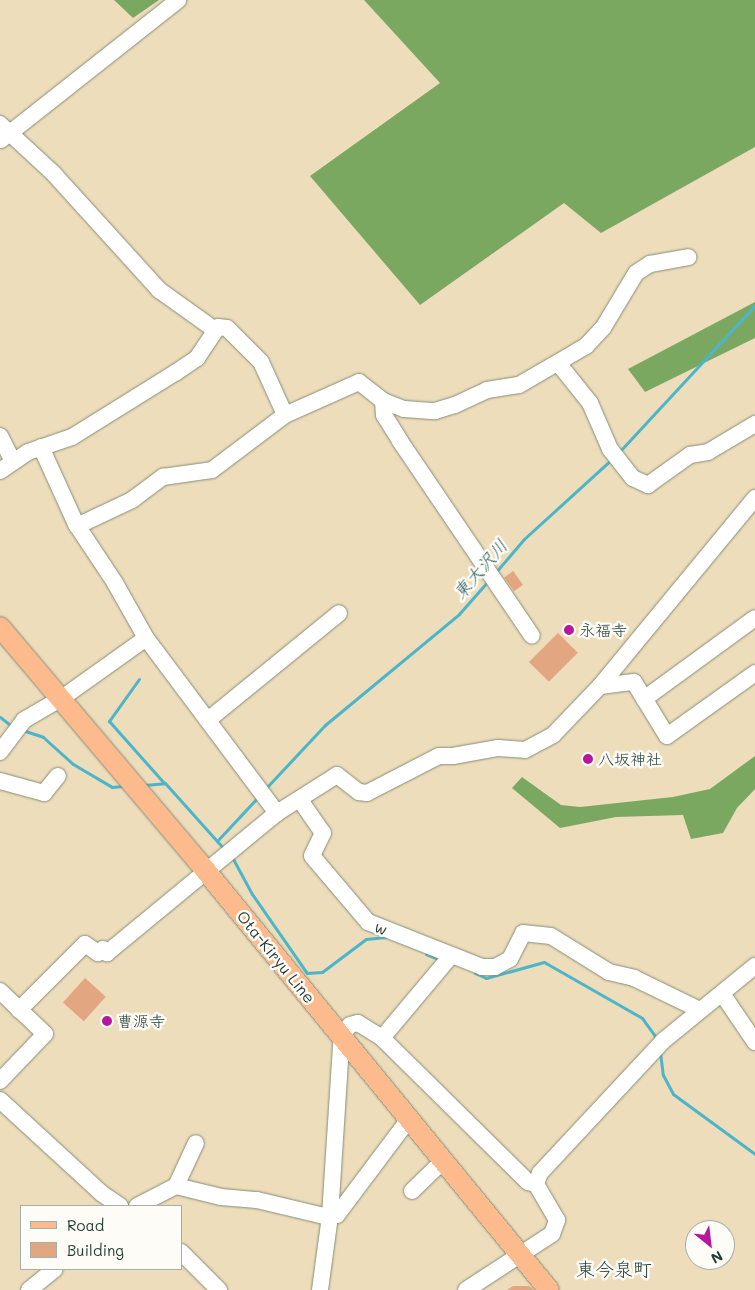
<!DOCTYPE html>
<meta charset="utf-8">
<style>
body{margin:0}
#map{position:relative;width:755px;height:1290px;overflow:hidden;background:#edddbb;font-family:Mali,"Klee One",sans-serif}
div>[style]{position:absolute}
[style*='--x']{left:calc(var(--x)*1px);top:calc(var(--y)*1px);width:calc(var(--w)*1px);rotate:calc(var(--a)*1deg)}
.forest>*{inset:0;background:#7ba861}
.stream>*{height:3px;margin:-1.5px;padding:0 1.5px;transform-origin:1.5px;border-radius:1.5px;background:#4cb5ca}
.building>*{inset:0;background:#e2a681;transform-origin:0 0}
.roads{filter:drop-shadow(0 0 1px #868d78) drop-shadow(0 0 1px #868d78)}
.minor>*{height:16px;margin:-8px;padding:0 8px;transform-origin:8px;border-radius:8px;background:#fff}
.major>*{height:20px;margin:-10px;padding:0 10px;transform-origin:10px;border-radius:10px;background:#fcba8d}
.dots>*{width:14px;height:14px;translate:-50% -50%;box-sizing:border-box;border:2px solid #fdfcf7;border-radius:50%}
span{translate:-50% -50%;white-space:nowrap;text-align:center;line-height:1.15;-webkit-text-stroke:5px #fdfcf7;paint-order:stroke}
.poi-label{font-size:16px;color:#1f3d34}
.left{translate:0 -50%;text-align:left}
.street-label{font-size:16px;color:#1f3d34}
.water-label{font-size:18px;color:#2c6161;font-style:italic}
.quarter-label{font-size:19px;color:#1f3d34}
.legend{position:absolute;left:20px;top:1205px;width:162px;height:65px;box-sizing:border-box;background:#fdfcf7;border:1px solid #a4b0a9;margin:0;padding:6px 9px;list-style:none;font-size:15px;color:#1f3d34}
.legend li{display:flex;align-items:center;gap:10px;height:25px}
.legend b{width:25px;border:1px solid #a4b0a9}
.north{position:absolute;left:685px;top:1220px;width:50px;height:50px;box-sizing:border-box;background:#fdfcf7;border:1px solid #a4b0a9;border-radius:50%;rotate:151deg;font-size:14px;font-weight:700;line-height:20px;text-align:center;color:#1f3d34}
.north::after{content:'';display:block;margin:auto;width:18px;height:22px;background:#b5179e;clip-path:polygon(50% 0,100% 100%,50% 72%,0 100%)}
</style>
<div id="map">
<div class="forest">
<i style="clip-path:polygon(114px 0,159px 0,133px 18px)"></i>
<i style="clip-path:polygon(364px 0,755px 0,755px 147px,601px 233px,564px 203px,420px 305px,310px 176px,440px 83px)"></i>
<i style="clip-path:polygon(755px 302px,755px 338px,645px 392px,628px 369px)"></i>
<i style="clip-path:polygon(755px 756px,755px 789px,737px 808px,723px 833px,691px 839px,683px 815px,616px 817px,560px 828px,512px 788px,522px 777px,561px 805px,580px 807px,673px 797px,710px 789px)"></i>
</div>
<div class="stream">
<i style="--x:620;--y:451;--w:199;--a:-47.2"></i>
<i style="--x:495;--y:573;--w:45;--a:-49.5"></i>
<i style="--x:524;--y:539;--w:119;--a:-42.3"></i>
<i style="--x:139;--y:679;--w:52;--a:125.5"></i>
<i style="--x:109;--y:721;--w:83;--a:48.4"></i>
<i style="--x:0;--y:717;--w:16;--a:38"></i>
<i style="--x:22;--y:730;--w:22;--a:18"></i>
<i style="--x:43;--y:737;--w:40;--a:42"></i>
<i style="--x:73;--y:764;--w:45;--a:30.5"></i>
<i style="--x:112;--y:787;--w:11;--a:-5"></i>
<i style="--x:144;--y:785;--w:21;--a:-5"></i>
<i style="--x:165;--y:783;--w:89;--a:48.2"></i>
<i style="--x:266;--y:788;--w:86;--a:-46.9"></i>
<i style="--x:325;--y:725;--w:174;--a:-39.6"></i>
<i style="--x:459;--y:614;--w:45;--a:-48.6"></i>
<i style="--x:217;--y:841;--w:60;--a:-47"></i>
<i style="--x:232;--y:857;--w:42;--a:61.6"></i>
<i style="--x:252;--y:894;--w:96;--a:55.2"></i>
<i style="--x:307;--y:973;--w:15;--a:-4"></i>
<i style="--x:322;--y:972;--w:55;--a:-36.9"></i>
<i style="--x:366;--y:939;--w:20;--a:-6"></i>
<i style="--x:426;--y:954;--w:16;--a:22"></i>
<i style="--x:475;--y:973;--w:12;--a:24"></i>
<i style="--x:486;--y:978;--w:60;--a:-15.4"></i>
<i style="--x:544;--y:962;--w:113;--a:29.7"></i>
<i style="--x:642;--y:1018;--w:26;--a:54"></i>
<i style="--x:660;--y:1052;--w:23;--a:83"></i>
<i style="--x:663;--y:1075;--w:21;--a:62"></i>
<i style="--x:673;--y:1094;--w:102;--a:36.2"></i>
</div>
<div class="building">
<i style="left:513px;top:571px;width:17px;height:11px;rotate:54deg"></i>
<i style="left:558px;top:633px;width:28px;height:41px;rotate:45deg"></i>
<i style="left:85px;top:978px;width:28px;height:33px;rotate:42deg"></i>
<i style="clip-path:polygon(513px 1286px,529px 1286px,534px 1290px,507px 1290px)"></i>
</div>
<div class="roads">
<div class="minor">
<i style="--x:0;--y:124;--w:72;--a:42.8"></i>
<i style="--x:53;--y:173;--w:158;--a:47.8"></i>
<i style="--x:159;--y:290;--w:69;--a:35.5"></i>
<i style="--x:1;--y:140;--w:226;--a:-38.3"></i>
<i style="--x:558;--y:363;--w:51;--a:51.3"></i>
<i style="--x:590;--y:403;--w:50;--a:66.5"></i>
<i style="--x:610;--y:449;--w:37;--a:52"></i>
<i style="--x:633;--y:478;--w:17;--a:25"></i>
<i style="--x:648;--y:485;--w:52;--a:-35.5"></i>
<i style="--x:690;--y:455;--w:18;--a:-9"></i>
<i style="--x:708;--y:452;--w:55;--a:-30.8"></i>
<i style="--x:383;--y:401;--w:14;--a:86"></i>
<i style="--x:384;--y:415;--w:31;--a:58"></i>
<i style="--x:400;--y:441;--w:235;--a:55.9"></i>
<i style="--x:0;--y:436;--w:28;--a:63"></i>
<i style="--x:41;--y:447;--w:85;--a:65.6"></i>
<i style="--x:76;--y:524;--w:71;--a:56.5"></i>
<i style="--x:115;--y:583;--w:63;--a:60.6"></i>
<i style="--x:146;--y:638;--w:219;--a:53.2"></i>
<i style="--x:0;--y:471;--w:34;--a:-34"></i>
<i style="--x:28;--y:452;--w:46;--a:-18.8"></i>
<i style="--x:72;--y:437;--w:121;--a:-31.9"></i>
<i style="--x:175;--y:373;--w:27;--a:-34"></i>
<i style="--x:197;--y:358;--w:37;--a:-56"></i>
<i style="--x:218;--y:327;--w:9;--a:6"></i>
<i style="--x:227;--y:328;--w:48;--a:45"></i>
<i style="--x:261;--y:362;--w:58;--a:65.6"></i>
<i style="--x:285;--y:415;--w:81;--a:-24"></i>
<i style="--x:359;--y:382;--w:31;--a:38"></i>
<i style="--x:383;--y:401;--w:22;--a:21"></i>
<i style="--x:404;--y:409;--w:31;--a:4"></i>
<i style="--x:435;--y:411;--w:21;--a:-17"></i>
<i style="--x:455;--y:405;--w:35;--a:-25"></i>
<i style="--x:487;--y:390;--w:32;--a:-9"></i>
<i style="--x:519;--y:385;--w:78;--a:-30.2"></i>
<i style="--x:586;--y:346;--w:25;--a:-47"></i>
<i style="--x:603;--y:328;--w:64;--a:-59"></i>
<i style="--x:636;--y:273;--w:17;--a:-33"></i>
<i style="--x:650;--y:264;--w:39;--a:-10"></i>
<i style="--x:77;--y:526;--w:61;--a:-25.3"></i>
<i style="--x:132;--y:500;--w:39;--a:-37"></i>
<i style="--x:163;--y:477;--w:49;--a:-8.1"></i>
<i style="--x:212;--y:470;--w:91;--a:-37"></i>
<i style="--x:600;--y:686;--w:244;--a:-50.5"></i>
<i style="--x:644;--y:699;--w:137;--a:-36.1"></i>
<i style="--x:208;--y:720;--w:169;--a:-39.2"></i>
<i style="--x:0;--y:752;--w:40;--a:-53"></i>
<i style="--x:24;--y:720;--w:44;--a:-30.1"></i>
<i style="--x:62;--y:698;--w:103;--a:-35.5"></i>
<i style="--x:0;--y:781;--w:46;--a:15.3"></i>
<i style="--x:44;--y:793;--w:22;--a:-51"></i>
<i style="--x:300;--y:800;--w:40;--a:55.1"></i>
<i style="--x:323;--y:833;--w:25;--a:116"></i>
<i style="--x:312;--y:856;--w:87;--a:49.7"></i>
<i style="--x:368;--y:922;--w:123;--a:21.5"></i>
<i style="--x:482;--y:967;--w:13;--a:0"></i>
<i style="--x:495;--y:967;--w:17;--a:-28"></i>
<i style="--x:510;--y:959;--w:29;--a:-63"></i>
<i style="--x:523;--y:933;--w:28;--a:6"></i>
<i style="--x:551;--y:936;--w:68;--a:31.8"></i>
<i style="--x:609;--y:972;--w:26;--a:13"></i>
<i style="--x:634;--y:978;--w:73;--a:25.9"></i>
<i style="--x:0;--y:991;--w:62;--a:43.7"></i>
<i style="--x:45;--y:1034;--w:65;--a:133.8"></i>
<i style="--x:723;--y:995;--w:57;--a:55.8"></i>
<i style="--x:19;--y:1010;--w:93;--a:-45"></i>
<i style="--x:85;--y:944;--w:16;--a:35"></i>
<i style="--x:98;--y:953;--w:6;--a:-39"></i>
<i style="--x:103;--y:949;--w:6;--a:45"></i>
<i style="--x:107;--y:953;--w:220;--a:-39.5"></i>
<i style="--x:277;--y:813;--w:71;--a:-32.3"></i>
<i style="--x:337;--y:775;--w:28;--a:38"></i>
<i style="--x:359;--y:792;--w:8;--a:7"></i>
<i style="--x:367;--y:793;--w:81;--a:-27.2"></i>
<i style="--x:439;--y:756;--w:14;--a:0"></i>
<i style="--x:453;--y:756;--w:46;--a:-10.1"></i>
<i style="--x:498;--y:748;--w:27;--a:4"></i>
<i style="--x:525;--y:750;--w:32;--a:-28"></i>
<i style="--x:553;--y:735;--w:68;--a:-46.2"></i>
<i style="--x:600;--y:686;--w:34;--a:-7"></i>
<i style="--x:634;--y:682;--w:63;--a:58.6"></i>
<i style="--x:667;--y:736;--w:108;--a:-35.6"></i>
<i style="--x:382;--y:1038;--w:106;--a:-50"></i>
<i style="--x:0;--y:1100;--w:137;--a:42.6"></i>
<i style="--x:101;--y:1193;--w:23;--a:34"></i>
<i style="--x:176;--y:1186;--w:46;--a:13.7"></i>
<i style="--x:221;--y:1197;--w:36;--a:5"></i>
<i style="--x:257;--y:1200;--w:69;--a:13.4"></i>
<i style="--x:324;--y:1216;--w:13;--a:-4"></i>
<i style="--x:337;--y:1215;--w:120;--a:-53.1"></i>
<i style="--x:412;--y:1191;--w:43;--a:-44.1"></i>
<i style="--x:137;--y:1206;--w:44;--a:-27.1"></i>
<i style="--x:176;--y:1186;--w:47;--a:-65.1"></i>
<i style="--x:181;--y:1252;--w:54;--a:45"></i>
<i style="--x:29;--y:1290;--w:33;--a:-39"></i>
<i style="--x:320;--y:1290;--w:75;--a:-82.3"></i>
<i style="--x:330;--y:1216;--w:171;--a:-86.3"></i>
<i style="--x:341;--y:1045;--w:13;--a:-77"></i>
<i style="--x:344;--y:1032;--w:9;--a:-49"></i>
<i style="--x:350;--y:1025;--w:8;--a:-14"></i>
<i style="--x:358;--y:1023;--w:28;--a:32"></i>
<i style="--x:382;--y:1038;--w:205;--a:44.6"></i>
<i style="--x:528;--y:1182;--w:8;--a:14"></i>
<i style="--x:466;--y:1290;--w:103;--a:-33.1"></i>
<i style="--x:552;--y:1234;--w:15;--a:-70"></i>
<i style="--x:557;--y:1220;--w:42;--a:-120.3"></i>
<i style="--x:536;--y:1184;--w:12;--a:-70"></i>
<i style="--x:540;--y:1173;--w:180;--a:-47"></i>
<i style="--x:663;--y:1041;--w:119;--a:-39.2"></i>
</div>
<div class="major">
<i style="--x:0;--y:627;--w:319;--a:49.8"></i>
<i style="--x:206;--y:871;--w:541;--a:50.7"></i>
</div>
</div>
<div class="dots">
<i style="left:569px;top:630px;background:#b5179e"></i>
<i style="left:588px;top:759px;background:#b5179e"></i>
<i style="left:107px;top:1021px;background:#b5179e"></i>
</div>
<div class="poi-label">
<span class="left" style="left:579px;top:630px">永福寺</span>
<span class="left" style="left:598px;top:759px">八坂神社</span>
<span class="left" style="left:117px;top:1021px">曹源寺</span>
</div>
<div class="street-label">
<span style="left:381px;top:928px;rotate:23deg">w</span>
<span style="left:276px;top:957px;rotate:51deg">Ota-Kiryu Line</span>
</div>
<div class="water-label">
<span style="left:480px;top:569px;rotate:-49deg">東大沢川</span>
</div>
<div class="quarter-label">
<span style="left:614px;top:1269px">東今泉町</span>
</div>
<ul class="legend">
<li><b style="height:6px;background:#fcba8d"></b>Road</li>
<li><b style="height:14px;background:#e2a681"></b>Building</li>
</ul>
<div class="north">N</div>
</div>
